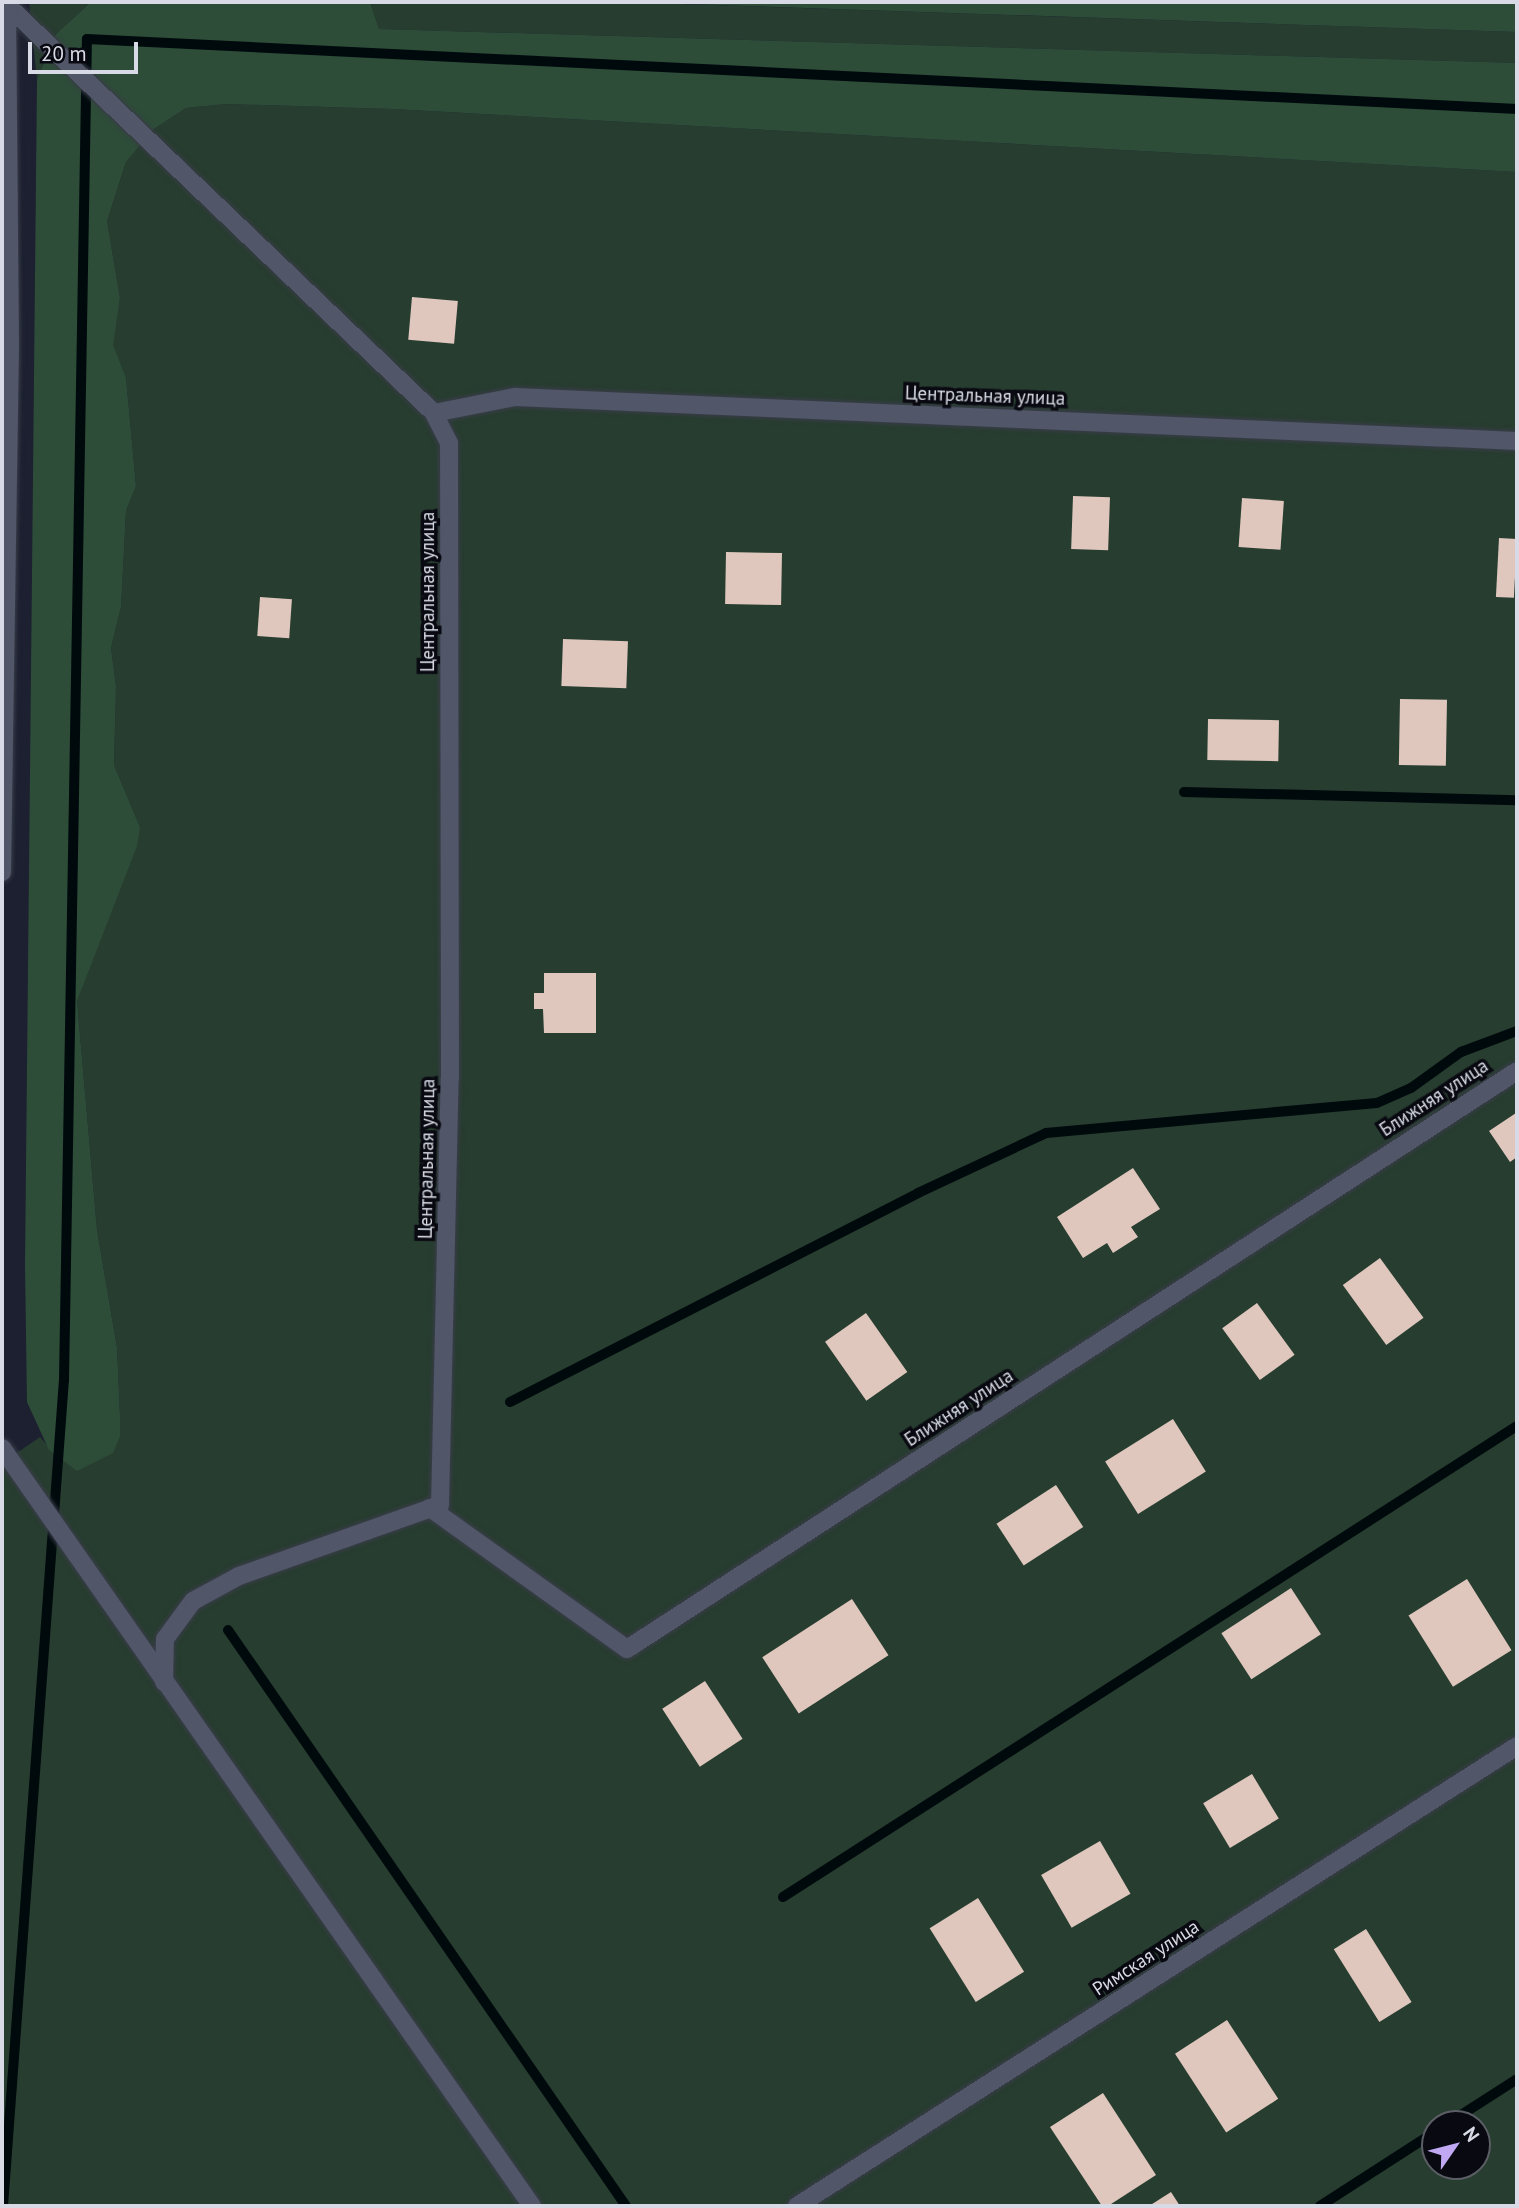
<!DOCTYPE html>
<meta charset="utf-8">
<style>
body{margin:0}
#map{position:relative;width:1519px;height:2208px;overflow:hidden;background:#1c2030;font-family:"PT Sans",sans-serif}
div>[style]{position:absolute}
[style*='--x']{left:calc(var(--x)*1px);top:calc(var(--y)*1px);width:calc(var(--w)*1px);rotate:calc(var(--a)*1deg)}
.green>*{inset:0;background:#273d2f}
.forest>*{inset:0;background:#2e4d39}
.stream>*{height:10px;margin:-5px;padding:0 5px;transform-origin:5px;border-radius:5px;background:#000a0d}
.building>*{inset:0;background:#dfc7be;transform-origin:0 0}
.roads{filter:drop-shadow(0 0 2px #393c49) drop-shadow(0 0 2px #393c49)}
.lane>*{height:18px;margin:-9px;padding:0 9px;transform-origin:9px;border-radius:9px;background:#515669}
span{translate:-50% -50%;white-space:nowrap;text-align:center;line-height:1.15;-webkit-text-stroke:7px #090a11;paint-order:stroke}
.street-label{font-size:19px;color:#d8dbe6}
.frame{position:absolute;inset:0;border:4px solid #d8dbe6;pointer-events:none}
.north{position:absolute;left:1421px;top:2110px;width:70px;height:70px;box-sizing:border-box;background:#090a11;border:2px solid #5c5e66;border-radius:50%;rotate:55deg;font-size:19px;font-weight:700;line-height:28px;text-align:center;color:#d8dbe6}
.north::after{content:'';display:block;margin:auto;width:24px;height:32px;background:#c1a8f3;clip-path:polygon(50% 0,100% 100%,50% 72%,0 100%)}
.scale{position:absolute;left:28px;top:42px;width:110px;height:32px;box-sizing:border-box;border:4px solid #d8dbe6;border-top:0;padding-left:9px;font-size:21px;line-height:24px;white-space:nowrap;color:#d8dbe6;-webkit-text-stroke:5px #090a11;paint-order:stroke}
</style>
<div id="map">
<div class="green">
<i style="clip-path:polygon(29px 2px,91px 2px,56px 34px,37px 80px)"></i>
<i style="clip-path:polygon(370px 2px,623px 2px,1517px 32px,1517px 63px,379px 29px)"></i>
<i style="clip-path:polygon(evenodd,226px 104px,393px 109px,1517px 172px,1517px 2206px,2px 2206px,2px 1463px,40px 1437px,62px 1462px,120px 1416px,117px 1348px,97px 1230px,77px 1001px,140px 827px,114px 765px,116px 687px,111px 648px,121px 607px,126px 511px,136px 486px,126px 378px,112px 345px,120px 298px,107px 221px,126px 162px,154px 129px,186px 108px,226px 104px,1435px 2124px,1477px 2124px,1477px 2166px,1435px 2166px,1435px 2124px)"></i>
</div>
<div class="forest">
<i style="clip-path:polygon(91px 2px,370px 2px,379px 29px,1517px 63px,1517px 172px,393px 109px,226px 104px,186px 108px,154px 129px,126px 162px,107px 221px,120px 298px,113px 345px,126px 378px,136px 486px,126px 511px,121px 607px,111px 648px,116px 687px,114px 765px,140px 827px,137px 846px,77px 1001px,97px 1230px,117px 1348px,120px 1416px,120px 1436px,113px 1453px,77px 1471px,49px 1450px,27px 1402px,25px 1265px,37px 80px,56px 34px)"></i>
<i style="clip-path:polygon(623px 2px,1517px 2px,1517px 32px,629px 2px)"></i>
</div>
<div class="stream">
<i style="--x:1184;--y:792;--w:333;--a:1.4"></i>
<i style="--x:510;--y:1402;--w:458;--a:-27.1"></i>
<i style="--x:918;--y:1193;--w:141;--a:-25.1"></i>
<i style="--x:1046;--y:1133;--w:332;--a:-5.2"></i>
<i style="--x:1377;--y:1103;--w:37;--a:-24"></i>
<i style="--x:1411;--y:1088;--w:62;--a:-35.8"></i>
<i style="--x:1461;--y:1052;--w:60;--a:-20.6"></i>
<i style="--x:228;--y:1630;--w:700;--a:55.36"></i>
<i style="--x:783;--y:1897;--w:872;--a:-32.69"></i>
<i style="--x:1447;--y:2124;--w:83;--a:-32.7"></i>
<i style="--x:3;--y:2206;--w:828;--a:-85.78"></i>
<i style="--x:64;--y:1380;--w:1341;--a:-89.02"></i>
<i style="--x:87;--y:39;--w:1432;--a:2.8"></i>
<i style="--x:1320;--y:2206;--w:137;--a:-32.8"></i>
</div>
<div class="building">
<i style="left:412px;top:297px;width:46px;height:43px;rotate:5deg"></i>
<i style="left:1073px;top:496px;width:37px;height:53px;rotate:2deg"></i>
<i style="left:1242px;top:498px;width:42px;height:49px;rotate:4deg"></i>
<i style="left:1499px;top:538px;width:18px;height:59px;rotate:3deg"></i>
<i style="left:726px;top:552px;width:56px;height:52px;rotate:1deg"></i>
<i style="left:260px;top:597px;width:32px;height:39px;rotate:4deg"></i>
<i style="left:563px;top:639px;width:65px;height:47px;rotate:2deg"></i>
<i style="left:1400px;top:699px;width:47px;height:66px;rotate:1deg"></i>
<i style="left:1208px;top:719px;width:71px;height:41px;rotate:1deg"></i>
<i style="clip-path:polygon(544px 973px,596px 973px,596px 1033px,544px 1033px,543px 1009px,534px 1009px,534px 993px,544px 993px)"></i>
<i style="clip-path:polygon(1516px 1113px,1517px 1157px,1510px 1162px,1489px 1131px)"></i>
<i style="clip-path:polygon(1133px 1168px,1160px 1209px,1131px 1227px,1138px 1237px,1113px 1253px,1107px 1243px,1083px 1258px,1057px 1217px)"></i>
<i style="left:1380px;top:1258px;width:74px;height:46px;rotate:54deg"></i>
<i style="left:1257px;top:1303px;width:64px;height:43px;rotate:54deg"></i>
<i style="left:866px;top:1313px;width:72px;height:50px;rotate:55deg"></i>
<i style="left:1173px;top:1419px;width:62px;height:80px;rotate:58deg"></i>
<i style="left:1056px;top:1485px;width:50px;height:71px;rotate:57deg"></i>
<i style="left:1467px;top:1579px;width:84px;height:69px;rotate:58deg"></i>
<i style="left:1291px;top:1588px;width:55px;height:83px;rotate:57deg"></i>
<i style="left:852px;top:1599px;width:67px;height:107px;rotate:57deg"></i>
<i style="left:705px;top:1681px;width:69px;height:51px;rotate:57deg"></i>
<i style="left:1252px;top:1774px;width:52px;height:57px;rotate:59deg"></i>
<i style="left:1100px;top:1841px;width:61px;height:68px;rotate:60deg"></i>
<i style="left:978px;top:1898px;width:87px;height:57px;rotate:58deg"></i>
<i style="left:1366px;top:1929px;width:86px;height:38px;rotate:58deg"></i>
<i style="left:1227px;top:2020px;width:94px;height:62px;rotate:57deg"></i>
<i style="clip-path:polygon(1103px 2093px,1156px 2175px,1108px 2206px,1102px 2206px,1050px 2127px)"></i>
<i style="clip-path:polygon(1171px 2192px,1180px 2206px,1149px 2206px)"></i>
</div>
<div class="roads">
<div class="lane">
<i style="--x:7;--y:5;--w:591;--a:43.7"></i>
<i style="--x:2;--y:872;--w:526;--a:-89.13"></i>
<i style="--x:10;--y:346;--w:344;--a:-90.5"></i>
<i style="--x:2;--y:1448;--w:925;--a:55.04"></i>
<i style="--x:430;--y:1508;--w:242;--a:35.6"></i>
<i style="--x:627;--y:1649;--w:1061;--a:-33"></i>
<i style="--x:164;--y:1682;--w:43;--a:-88.7"></i>
<i style="--x:165;--y:1639;--w:47;--a:-53.6"></i>
<i style="--x:193;--y:1601;--w:52;--a:-28.5"></i>
<i style="--x:239;--y:1576;--w:213;--a:-19.5"></i>
<i style="--x:440;--y:1505;--w:427;--a:-88.7"></i>
<i style="--x:450;--y:1078;--w:635;--a:-90.09"></i>
<i style="--x:449;--y:443;--w:34;--a:-117"></i>
<i style="--x:434;--y:413;--w:83;--a:-11.2"></i>
<i style="--x:515;--y:397;--w:1003;--a:2.51"></i>
<i style="--x:797;--y:2206;--w:854;--a:-32.57"></i>
</div>
</div>
<div class="street-label">
<span style="left:985px;top:396px;rotate:2deg">Центральная улица</span>
<span style="left:428px;top:592px;rotate:-90deg">Центральная улица</span>
<span style="left:1434px;top:1098px;rotate:-33deg">Ближняя улица</span>
<span style="left:427px;top:1159px;rotate:-89deg">Центральная улица</span>
<span style="left:959px;top:1408px;rotate:-33deg">Ближняя улица</span>
<span style="left:1146px;top:1958px;rotate:-33deg">Римская улица</span>
</div>
<div class="frame"></div>
<div class="north">N</div>
<div class="scale">20 m</div>
</div>
